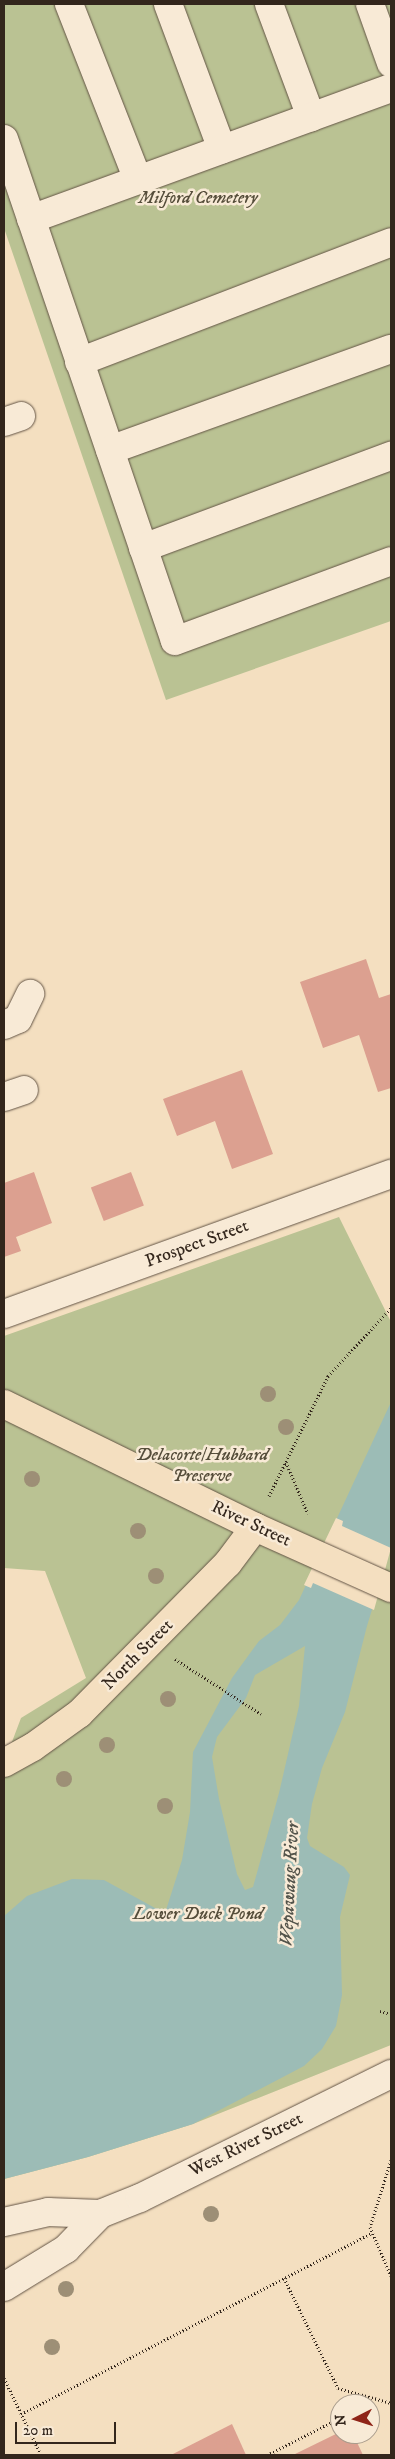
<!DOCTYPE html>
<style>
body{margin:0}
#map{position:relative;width:395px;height:2459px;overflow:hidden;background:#f4dfc0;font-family:"IM FELL DW Pica",serif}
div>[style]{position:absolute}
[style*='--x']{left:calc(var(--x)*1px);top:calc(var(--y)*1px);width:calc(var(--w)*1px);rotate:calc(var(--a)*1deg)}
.green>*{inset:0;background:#bac293}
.water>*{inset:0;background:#9cbcb6}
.pier>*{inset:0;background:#f4dfc0}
.building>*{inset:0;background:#dca090;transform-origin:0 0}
.path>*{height:3px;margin-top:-1.5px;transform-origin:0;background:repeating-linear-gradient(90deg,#33261c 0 1px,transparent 0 3.5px)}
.roads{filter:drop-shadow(0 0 1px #635445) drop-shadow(0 0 1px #635445)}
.minor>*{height:28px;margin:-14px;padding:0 14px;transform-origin:14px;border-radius:14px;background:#f8ead6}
.major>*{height:28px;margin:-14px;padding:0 14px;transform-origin:14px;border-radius:14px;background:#f4dfc0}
.trees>*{width:16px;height:16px;margin:-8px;border-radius:50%;background:#9d8f76}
span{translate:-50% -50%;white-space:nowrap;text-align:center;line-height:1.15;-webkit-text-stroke:5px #f8ead6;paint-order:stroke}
.park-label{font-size:18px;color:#554d3a;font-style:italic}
.street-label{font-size:18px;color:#33261c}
.water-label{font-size:19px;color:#52534a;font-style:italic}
.frame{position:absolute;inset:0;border:5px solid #33261c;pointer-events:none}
.north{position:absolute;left:330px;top:2394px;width:50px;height:50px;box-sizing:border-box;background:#f8ead6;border:1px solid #a99c8c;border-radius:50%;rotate:265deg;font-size:14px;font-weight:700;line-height:20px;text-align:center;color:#33261c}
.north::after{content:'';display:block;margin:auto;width:18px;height:22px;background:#8f2418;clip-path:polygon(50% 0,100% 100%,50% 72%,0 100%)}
.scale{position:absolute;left:15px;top:2422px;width:101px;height:22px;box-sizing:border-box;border:2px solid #33261c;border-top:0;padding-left:6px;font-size:15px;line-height:18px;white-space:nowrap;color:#33261c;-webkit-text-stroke:4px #f8ead6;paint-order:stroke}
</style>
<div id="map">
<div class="green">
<i style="clip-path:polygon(4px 4px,391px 4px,391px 621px,166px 700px,4px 228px)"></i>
<i style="clip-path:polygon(339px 1217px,391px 1322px,391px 2045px,193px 2124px,88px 2157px,4px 2179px,4px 1763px,21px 1718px,86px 1678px,45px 1571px,4px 1568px,4px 1336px)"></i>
</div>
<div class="water">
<i style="clip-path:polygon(evenodd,391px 1402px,391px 1547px,367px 1626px,345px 1712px,322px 1768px,312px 1804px,307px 1838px,310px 1846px,344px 1867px,350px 1875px,340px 1917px,342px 1995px,336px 2026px,322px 2049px,304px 2066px,193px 2124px,88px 2157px,4px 2179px,4px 1916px,27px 1896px,72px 1879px,104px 1880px,155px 1908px,166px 1910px,182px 1860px,190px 1812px,193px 1752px,232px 1678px,259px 1641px,280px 1625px,299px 1600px,391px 1402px,305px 1646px,299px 1706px,279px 1793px,253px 1887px,245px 1890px,237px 1874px,219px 1799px,212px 1757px,217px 1737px,246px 1698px,255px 1675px,305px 1646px)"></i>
</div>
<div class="pier">
<i style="clip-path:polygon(336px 1518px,343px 1521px,342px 1526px,391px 1548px,374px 1610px,313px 1583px,311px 1588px,304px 1585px)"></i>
</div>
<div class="building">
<i style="clip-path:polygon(366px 959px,379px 998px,391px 994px,391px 1088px,378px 1092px,359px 1035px,323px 1048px,300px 982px)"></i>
<i style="clip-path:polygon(242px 1070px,273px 1154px,232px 1169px,215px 1121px,177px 1136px,163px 1099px)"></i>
<i style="clip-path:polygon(34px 1172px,52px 1223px,16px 1237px,21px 1251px,4px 1257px,4px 1183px)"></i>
<i style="left:131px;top:1172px;width:36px;height:43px;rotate:69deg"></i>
<i style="clip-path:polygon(232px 2424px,246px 2455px,171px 2455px)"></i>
<i style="clip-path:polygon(340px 2432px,353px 2434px,363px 2455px,293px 2455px)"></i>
</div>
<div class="path">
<i style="--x:286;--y:1462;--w:56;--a:67.1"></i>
<i style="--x:269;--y:1496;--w:134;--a:-63.8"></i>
<i style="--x:328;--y:1376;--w:93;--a:-47.2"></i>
<i style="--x:175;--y:1659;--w:102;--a:32.6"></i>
<i style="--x:380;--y:2011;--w:11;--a:15"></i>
<i style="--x:391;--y:2160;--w:70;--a:107.4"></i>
<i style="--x:370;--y:2227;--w:53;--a:66.8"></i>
<i style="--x:284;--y:2278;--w:123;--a:63.9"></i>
<i style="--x:338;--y:2388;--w:55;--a:15.8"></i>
<i style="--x:4;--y:2378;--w:85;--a:64.3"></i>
<i style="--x:349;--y:2404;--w:13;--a:-61"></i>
<i style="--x:21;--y:2414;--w:395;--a:-27.3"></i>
<i style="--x:267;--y:2455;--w:82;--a:-26.9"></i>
</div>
<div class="roads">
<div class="minor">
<i style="--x:69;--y:4;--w:189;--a:68.6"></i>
<i style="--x:168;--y:4;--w:155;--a:69.6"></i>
<i style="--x:269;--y:4;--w:121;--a:69.6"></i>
<i style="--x:370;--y:4;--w:63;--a:70.4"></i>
<i style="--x:4;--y:139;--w:530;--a:71.19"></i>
<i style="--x:175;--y:641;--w:230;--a:-20.3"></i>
<i style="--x:31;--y:219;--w:383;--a:-20"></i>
<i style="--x:79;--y:362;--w:334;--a:-21"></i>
<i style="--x:4;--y:422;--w:18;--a:-19"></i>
<i style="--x:110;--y:450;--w:299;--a:-19.8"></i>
<i style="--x:143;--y:548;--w:265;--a:-20.4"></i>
<i style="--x:4;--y:1025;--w:15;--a:-23"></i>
<i style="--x:18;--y:1019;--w:28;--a:-64"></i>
<i style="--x:4;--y:1097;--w:21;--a:-19"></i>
<i style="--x:4;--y:1314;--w:412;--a:-19.9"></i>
<i style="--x:4;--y:2222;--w:45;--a:-12.8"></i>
<i style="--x:48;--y:2212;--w:52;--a:2.2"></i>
<i style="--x:100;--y:2214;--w:43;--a:-21.8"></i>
<i style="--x:140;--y:2198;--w:280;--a:-26.3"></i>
<i style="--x:4;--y:2287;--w:73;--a:-31.5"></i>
<i style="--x:66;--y:2249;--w:49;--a:-45.8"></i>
</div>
<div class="major">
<i style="--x:4;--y:1404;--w:280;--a:26.1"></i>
<i style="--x:255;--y:1527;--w:149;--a:24.2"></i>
<i style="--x:4;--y:1763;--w:33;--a:-29"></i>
<i style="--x:33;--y:1747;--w:57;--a:-35.7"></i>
<i style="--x:79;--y:1714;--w:212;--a:-45.4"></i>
<i style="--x:228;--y:1563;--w:45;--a:-53.1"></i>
</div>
</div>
<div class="trees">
<i style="left:268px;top:1394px"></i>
<i style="left:286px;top:1427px"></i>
<i style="left:32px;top:1479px"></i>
<i style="left:138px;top:1531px"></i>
<i style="left:156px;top:1576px"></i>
<i style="left:168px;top:1699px"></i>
<i style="left:107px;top:1745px"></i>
<i style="left:64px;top:1779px"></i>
<i style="left:165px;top:1806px"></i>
<i style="left:211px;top:2214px"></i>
<i style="left:66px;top:2289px"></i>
<i style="left:52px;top:2347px"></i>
</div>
<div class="park-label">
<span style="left:198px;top:198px">Milford Cemetery</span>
<span style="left:202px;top:1466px">Delacorte/Hubbard<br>Preserve</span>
<span style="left:198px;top:1914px">Lower Duck Pond</span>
</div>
<div class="street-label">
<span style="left:197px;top:1244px;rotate:-20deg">Prospect Street</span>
<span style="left:251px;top:1524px;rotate:25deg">River Street</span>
<span style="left:138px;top:1655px;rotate:-45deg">North Street</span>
<span style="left:246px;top:2145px;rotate:-26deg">West River Street</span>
</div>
<div class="water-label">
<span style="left:290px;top:1884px;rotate:-87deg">Wepawaug River</span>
</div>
<div class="frame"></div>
<div class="north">N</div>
<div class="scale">20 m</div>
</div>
